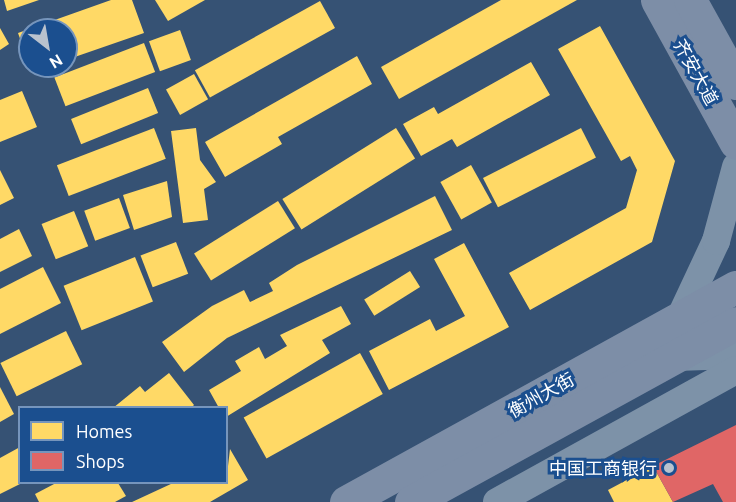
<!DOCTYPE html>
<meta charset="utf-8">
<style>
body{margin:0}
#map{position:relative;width:736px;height:502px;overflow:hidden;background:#365274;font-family:Ubuntu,"Noto Sans SC",sans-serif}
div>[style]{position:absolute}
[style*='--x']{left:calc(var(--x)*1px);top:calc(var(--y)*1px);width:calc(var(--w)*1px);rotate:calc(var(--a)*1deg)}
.homes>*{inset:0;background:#ffd966;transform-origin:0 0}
.shops>*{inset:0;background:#e06666}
.minor>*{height:28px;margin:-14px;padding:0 14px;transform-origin:14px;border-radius:14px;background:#7d92a8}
.major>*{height:33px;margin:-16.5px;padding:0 16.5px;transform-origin:16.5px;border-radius:16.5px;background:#7d8ea7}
.dots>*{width:16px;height:16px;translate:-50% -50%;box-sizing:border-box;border:3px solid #1b4f8f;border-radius:50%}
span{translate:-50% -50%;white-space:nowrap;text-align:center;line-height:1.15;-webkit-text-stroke:6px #1b4f8f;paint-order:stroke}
.street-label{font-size:18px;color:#fff}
.poi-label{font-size:18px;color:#fff}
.right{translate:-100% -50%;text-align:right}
.legend{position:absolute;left:18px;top:406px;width:210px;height:78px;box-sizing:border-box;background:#1b4f8f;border:2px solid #7695bc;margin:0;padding:8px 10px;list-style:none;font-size:18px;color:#fff}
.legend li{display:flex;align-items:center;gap:12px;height:30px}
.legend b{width:30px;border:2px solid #7695bc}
.north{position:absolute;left:18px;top:18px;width:60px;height:60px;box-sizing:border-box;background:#1b4f8f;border:2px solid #7695bc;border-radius:50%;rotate:149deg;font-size:16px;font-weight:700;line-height:24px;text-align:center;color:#fff}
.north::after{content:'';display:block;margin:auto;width:21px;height:27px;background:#b9c2ce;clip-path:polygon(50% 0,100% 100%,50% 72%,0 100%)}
</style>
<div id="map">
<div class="homes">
<i style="clip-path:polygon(4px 0,39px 0,7px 11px)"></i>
<i style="clip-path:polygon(111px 0,132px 0,144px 33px,66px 60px,66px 30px,30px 30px,30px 66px,48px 66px,32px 72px,18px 33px)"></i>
<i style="clip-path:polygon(155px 0,205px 0,168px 21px)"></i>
<i style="clip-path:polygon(501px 0,577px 0,399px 99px,381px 67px)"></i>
<i style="left:320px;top:1px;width:31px;height:143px;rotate:61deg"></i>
<i style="clip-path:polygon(600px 26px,675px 161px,652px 242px,530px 310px,509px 273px,626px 208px,637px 170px,630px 156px,621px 161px,558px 49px)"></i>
<i style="clip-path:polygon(0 28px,9px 44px,0 50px)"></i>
<i style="left:180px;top:30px;width:32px;height:33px;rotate:70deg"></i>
<i style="left:144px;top:43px;width:31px;height:96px;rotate:69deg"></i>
<i style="clip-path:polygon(357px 56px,372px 84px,278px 137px,282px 144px,225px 177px,205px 142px)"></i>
<i style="clip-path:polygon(531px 62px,550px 95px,457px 147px,452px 139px,421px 156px,403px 124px,434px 107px,438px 114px)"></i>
<i style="left:194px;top:74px;width:29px;height:32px;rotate:61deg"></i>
<i style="left:148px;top:88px;width:27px;height:83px;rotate:68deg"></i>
<i style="clip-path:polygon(22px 91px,37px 127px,0 142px,0 100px)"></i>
<i style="left:154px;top:128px;width:33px;height:104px;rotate:69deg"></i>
<i style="clip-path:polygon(196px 128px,200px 160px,216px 182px,204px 189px,208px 220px,183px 223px,171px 131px)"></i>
<i style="left:396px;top:128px;width:36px;height:134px;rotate:58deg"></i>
<i style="left:581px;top:128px;width:33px;height:110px;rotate:63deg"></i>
<i style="left:471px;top:165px;width:43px;height:35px;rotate:61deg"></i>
<i style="clip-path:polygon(0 170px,14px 198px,0 205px)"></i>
<i style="clip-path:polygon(167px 181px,172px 217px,134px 230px,123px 195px)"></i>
<i style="clip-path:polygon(435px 196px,452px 230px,227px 338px,184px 372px,162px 342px,212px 306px,244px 290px,250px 302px,273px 291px,269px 283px,297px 265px)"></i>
<i style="left:119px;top:198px;width:32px;height:37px;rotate:70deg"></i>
<i style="left:278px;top:201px;width:32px;height:99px;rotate:58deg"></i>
<i style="left:74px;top:211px;width:38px;height:35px;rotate:68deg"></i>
<i style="clip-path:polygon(19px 229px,32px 256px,0 272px,0 239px)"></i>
<i style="left:176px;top:242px;width:34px;height:38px;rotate:69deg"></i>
<i style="clip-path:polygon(464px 243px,509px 327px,389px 390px,369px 351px,430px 319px,436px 331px,465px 316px,434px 259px)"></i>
<i style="left:135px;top:257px;width:48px;height:77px;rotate:68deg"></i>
<i style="clip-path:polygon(43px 267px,61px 303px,0 334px,0 289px)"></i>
<i style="left:410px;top:271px;width:19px;height:54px;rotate:58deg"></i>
<i style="clip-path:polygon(341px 306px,351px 324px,322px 340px,330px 353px,226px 417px,226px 408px,219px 408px,209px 390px,241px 371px,235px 361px,259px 347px,265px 359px,287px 346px,280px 335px)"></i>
<i style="left:66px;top:331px;width:37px;height:73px;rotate:64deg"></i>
<i style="left:360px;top:353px;width:47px;height:133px;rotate:61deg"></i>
<i style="clip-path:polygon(169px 373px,194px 405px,191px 408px,113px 408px,140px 386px,145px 392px)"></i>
<i style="clip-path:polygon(0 387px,14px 414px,0 422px)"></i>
<i style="clip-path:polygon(20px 447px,20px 484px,0 494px,0 458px)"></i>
<i style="clip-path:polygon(230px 449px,248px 480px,210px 502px,132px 502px,173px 483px,226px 483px)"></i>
<i style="clip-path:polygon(653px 466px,673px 502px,614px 502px,608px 490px)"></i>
<i style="clip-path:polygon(56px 483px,118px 483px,126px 496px,115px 502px,39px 502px,35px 494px)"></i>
</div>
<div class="shops">
<i style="clip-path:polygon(736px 425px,736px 502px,723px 502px,713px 484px,673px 502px,653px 466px)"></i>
</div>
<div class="minor">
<i style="--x:680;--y:318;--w:85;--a:-64.9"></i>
<i style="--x:716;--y:241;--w:77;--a:-74.9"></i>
<i style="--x:676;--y:357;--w:60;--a:-1.9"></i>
<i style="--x:497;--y:502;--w:273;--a:-28.9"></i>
</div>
<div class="major">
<i style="--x:657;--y:0;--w:163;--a:61.1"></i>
<i style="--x:690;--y:0;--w:95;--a:61"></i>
<i style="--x:346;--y:502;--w:445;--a:-28.9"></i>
<i style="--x:411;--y:502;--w:371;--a:-28.8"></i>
</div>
<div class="dots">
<i style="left:669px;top:468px;background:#b9c2ce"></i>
</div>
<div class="street-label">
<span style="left:696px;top:72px;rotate:61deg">齐安大道</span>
<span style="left:541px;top:395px;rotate:-29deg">衡州大街</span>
</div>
<div class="poi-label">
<span class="right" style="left:657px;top:468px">中国工商银行</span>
</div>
<ul class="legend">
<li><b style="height:16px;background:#ffd966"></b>Homes</li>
<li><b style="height:16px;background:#e06666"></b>Shops</li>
</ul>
<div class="north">N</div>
</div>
